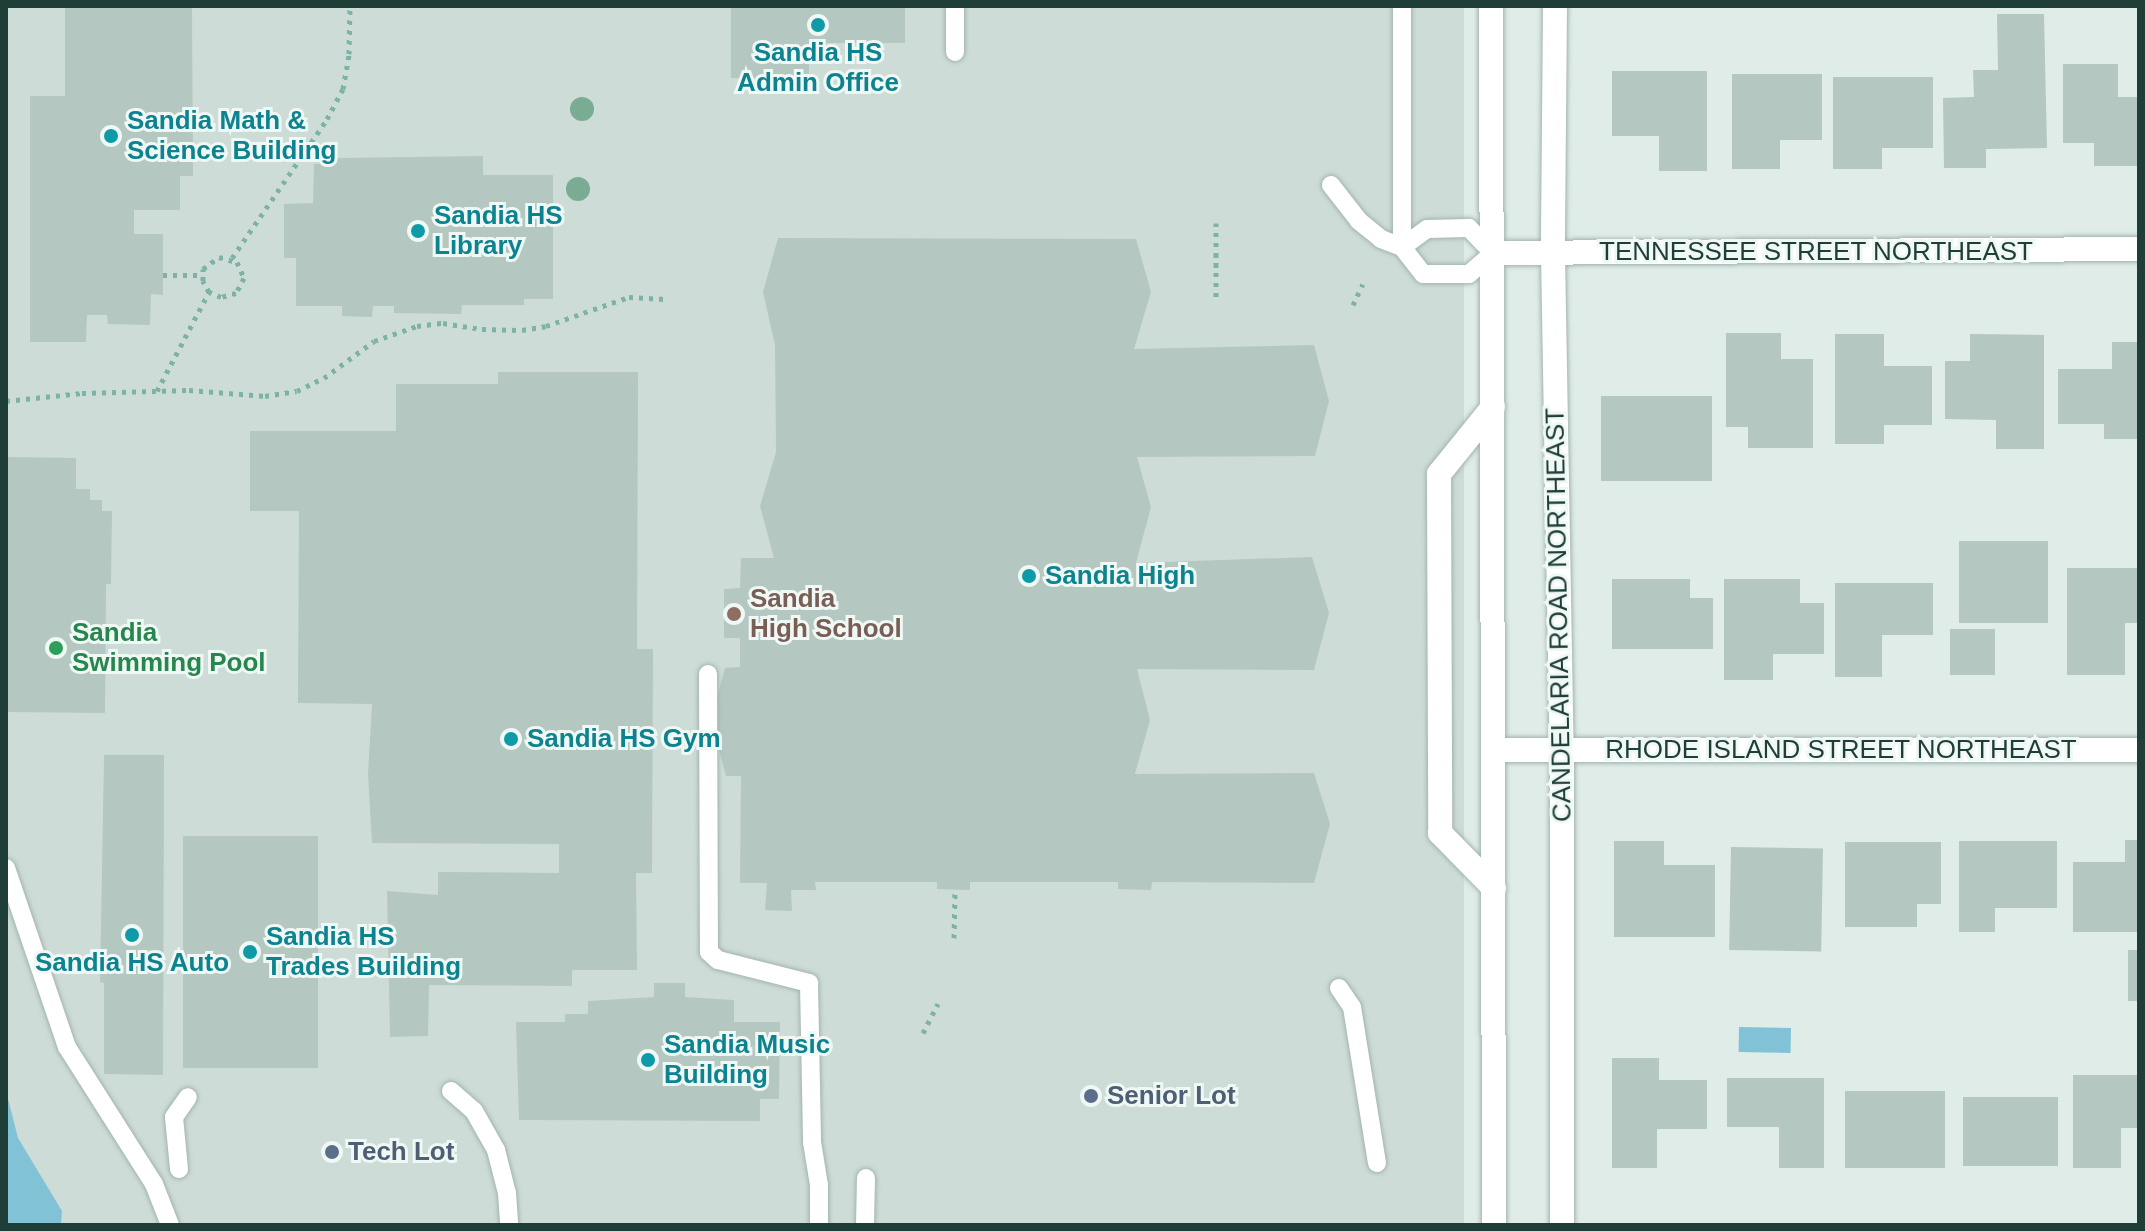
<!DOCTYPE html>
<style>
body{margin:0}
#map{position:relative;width:2145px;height:1231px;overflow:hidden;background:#dfece8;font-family:Arial,sans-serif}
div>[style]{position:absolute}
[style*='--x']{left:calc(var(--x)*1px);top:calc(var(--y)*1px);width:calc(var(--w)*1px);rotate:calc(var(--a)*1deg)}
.built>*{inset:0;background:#cedcd7;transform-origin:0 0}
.water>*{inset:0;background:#82c2d7;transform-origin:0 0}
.building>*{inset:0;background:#b5c7c1;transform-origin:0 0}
.path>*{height:5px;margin-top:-2.5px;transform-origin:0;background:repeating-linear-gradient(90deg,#7db3a6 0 4px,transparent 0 10px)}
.roads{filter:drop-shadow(0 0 2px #a2b4b0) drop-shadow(0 0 2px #a2b4b0)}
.service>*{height:18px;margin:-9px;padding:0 9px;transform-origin:9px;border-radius:9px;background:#fff}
.minor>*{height:24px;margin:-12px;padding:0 12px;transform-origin:12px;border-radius:12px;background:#fff}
.secondary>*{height:24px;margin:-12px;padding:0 12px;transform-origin:12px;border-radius:12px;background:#fff}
.trees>*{width:24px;height:24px;margin:-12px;border-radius:50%;background:#79ac93}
.dots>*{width:22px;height:22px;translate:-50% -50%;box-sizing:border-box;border:4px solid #f0f8f5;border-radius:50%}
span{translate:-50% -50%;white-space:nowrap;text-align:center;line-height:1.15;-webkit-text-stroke:6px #f0f8f5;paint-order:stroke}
.culture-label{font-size:26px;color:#0d838f;font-weight:700}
.left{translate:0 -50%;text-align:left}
.street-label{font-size:26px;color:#1f3e38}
.education-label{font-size:26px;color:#785e54;font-weight:700}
.leisure-label{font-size:26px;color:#27864d;font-weight:700}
.service-label{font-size:26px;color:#4e5e75;font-weight:700}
.frame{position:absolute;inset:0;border:8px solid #1f3e38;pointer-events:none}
</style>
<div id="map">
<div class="built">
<i style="left:6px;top:6px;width:1458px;height:1219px"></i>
</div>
<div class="water">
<i style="left:1739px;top:1027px;width:52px;height:25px;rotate:1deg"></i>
<i style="clip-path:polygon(6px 1091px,18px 1138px,62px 1211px,61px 1225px,6px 1225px)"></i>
</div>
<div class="building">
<i style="clip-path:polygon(65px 6px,192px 6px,193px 176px,180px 176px,180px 210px,134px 210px,134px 234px,163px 234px,163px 295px,151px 294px,150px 325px,108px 324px,107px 315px,87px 315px,86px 342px,30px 342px,30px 96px,65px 96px)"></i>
<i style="clip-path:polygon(731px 6px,905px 6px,905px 43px,809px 43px,809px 78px,731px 78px)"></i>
<i style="clip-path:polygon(1997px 14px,2044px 14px,2047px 148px,1986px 149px,1986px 168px,1944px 168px,1943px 98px,1974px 97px,1973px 70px,1998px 70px)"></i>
<i style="clip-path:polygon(2063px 64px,2118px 64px,2118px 97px,2139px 97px,2139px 166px,2094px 166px,2094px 143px,2063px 143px)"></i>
<i style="clip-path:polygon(1612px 71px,1707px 71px,1707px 171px,1659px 171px,1659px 136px,1612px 136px)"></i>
<i style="clip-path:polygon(1732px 74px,1822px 74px,1822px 140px,1780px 140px,1780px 169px,1732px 169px)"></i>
<i style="clip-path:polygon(1833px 77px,1933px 77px,1933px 148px,1882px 148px,1882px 169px,1833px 169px)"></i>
<i style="clip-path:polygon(483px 156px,483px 175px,553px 175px,553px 299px,524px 299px,524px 305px,462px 305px,461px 314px,394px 313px,394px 306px,373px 306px,372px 317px,342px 316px,342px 306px,296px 306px,296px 258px,284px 258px,284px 204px,313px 203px,314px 164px,337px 163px,337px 158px)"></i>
<i style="clip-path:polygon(778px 238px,1136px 239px,1151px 292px,1134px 349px,1314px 345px,1329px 401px,1315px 456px,1137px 457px,1151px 507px,1136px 563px,1312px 557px,1329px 613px,1314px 670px,1137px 669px,1150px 720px,1135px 774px,1314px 773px,1330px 824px,1314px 883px,1152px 882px,1151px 890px,1118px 889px,1118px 882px,970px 882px,970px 890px,937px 889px,937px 882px,815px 882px,816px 890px,791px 890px,792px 911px,765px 910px,767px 883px,740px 883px,741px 776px,726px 776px,711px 720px,725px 668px,740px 667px,740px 638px,724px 638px,724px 589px,740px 588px,741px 558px,774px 558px,760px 506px,776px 452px,775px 345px,763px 292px)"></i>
<i style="clip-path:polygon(1726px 333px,1781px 333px,1781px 359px,1813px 359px,1813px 448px,1748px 448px,1748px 427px,1726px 427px)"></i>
<i style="clip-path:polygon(1835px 334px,1884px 334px,1884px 366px,1932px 366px,1932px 425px,1884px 425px,1884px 444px,1835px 444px)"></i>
<i style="clip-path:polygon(1970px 334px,2044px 335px,2044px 449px,1996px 449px,1996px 420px,1945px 419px,1945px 361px,1970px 361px)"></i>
<i style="clip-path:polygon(2112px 342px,2139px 342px,2139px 439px,2104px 439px,2104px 424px,2058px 424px,2058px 369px,2112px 369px)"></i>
<i style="clip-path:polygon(498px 372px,638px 372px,637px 649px,653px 649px,652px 873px,636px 873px,637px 970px,572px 970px,572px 986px,429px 985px,428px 1036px,390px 1037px,387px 891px,438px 895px,438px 872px,559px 873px,559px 844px,372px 843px,368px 774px,372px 704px,298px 703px,299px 511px,250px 511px,250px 431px,396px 431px,396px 384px,498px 384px)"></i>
<i style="left:1601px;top:396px;width:111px;height:85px"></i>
<i style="clip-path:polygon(6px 457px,76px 458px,76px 489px,90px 489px,90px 500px,102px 500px,102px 511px,112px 511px,111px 584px,106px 584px,105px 713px,6px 712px)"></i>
<i style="left:1959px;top:541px;width:89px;height:82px"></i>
<i style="clip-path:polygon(2067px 568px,2139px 568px,2139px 623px,2125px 623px,2125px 675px,2067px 675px)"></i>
<i style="clip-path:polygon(1612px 579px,1690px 579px,1690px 598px,1713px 598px,1713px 649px,1612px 649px)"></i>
<i style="clip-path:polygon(1724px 579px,1800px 579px,1800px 603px,1824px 603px,1824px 654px,1773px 654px,1773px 680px,1724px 680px)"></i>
<i style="clip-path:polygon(1835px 583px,1933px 583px,1933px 635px,1882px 635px,1882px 677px,1835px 677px)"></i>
<i style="left:1950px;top:629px;width:45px;height:46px"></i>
<i style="clip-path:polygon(104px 755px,164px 755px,163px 1075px,104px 1074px,104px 983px,100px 982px)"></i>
<i style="left:183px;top:836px;width:135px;height:232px"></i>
<i style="clip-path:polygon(2125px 840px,2139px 840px,2139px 932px,2073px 932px,2073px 862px,2125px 862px)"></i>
<i style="clip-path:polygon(1614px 841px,1664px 841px,1664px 865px,1715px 865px,1715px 937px,1614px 937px)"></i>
<i style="clip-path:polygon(1959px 841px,2057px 841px,2057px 908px,1995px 908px,1995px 932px,1959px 932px)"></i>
<i style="clip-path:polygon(1845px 842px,1941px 842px,1941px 904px,1917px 904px,1917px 927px,1845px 927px)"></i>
<i style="left:1731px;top:847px;width:92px;height:103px;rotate:1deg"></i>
<i style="left:2128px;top:950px;width:11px;height:51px"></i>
<i style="clip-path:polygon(654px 983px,685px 983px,685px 997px,734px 1000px,734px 1022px,780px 1022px,779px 1099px,760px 1099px,760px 1121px,519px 1120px,516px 1022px,565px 1022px,565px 1014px,588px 1014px,588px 1001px,654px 997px)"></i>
<i style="clip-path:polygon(1612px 1058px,1659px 1058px,1659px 1080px,1707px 1080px,1707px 1129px,1657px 1129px,1657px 1168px,1612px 1168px)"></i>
<i style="clip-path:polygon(2073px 1075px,2139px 1075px,2139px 1128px,2121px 1128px,2121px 1168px,2073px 1168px)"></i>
<i style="clip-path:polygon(1727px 1078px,1824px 1078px,1824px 1168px,1779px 1168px,1779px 1127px,1727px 1127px)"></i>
<i style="left:1845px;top:1091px;width:100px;height:77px"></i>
<i style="left:1963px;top:1097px;width:95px;height:69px"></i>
</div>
<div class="path">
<i style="--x:232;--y:258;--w:168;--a:-55.6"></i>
<i style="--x:327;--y:119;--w:34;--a:-62"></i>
<i style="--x:343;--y:89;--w:36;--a:-80"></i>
<i style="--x:349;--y:54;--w:48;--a:-88.8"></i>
<i style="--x:163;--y:275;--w:39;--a:0"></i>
<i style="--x:1216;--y:297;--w:74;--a:-90"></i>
<i style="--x:1353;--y:305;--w:23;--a:-65"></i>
<i style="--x:157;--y:391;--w:112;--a:-62.3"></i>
<i style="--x:209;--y:292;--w:13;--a:-119"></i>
<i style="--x:203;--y:281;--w:12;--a:-90"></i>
<i style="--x:203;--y:269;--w:20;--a:-37"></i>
<i style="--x:219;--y:257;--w:19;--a:16"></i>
<i style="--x:237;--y:262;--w:17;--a:66"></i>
<i style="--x:244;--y:278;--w:17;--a:118"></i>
<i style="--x:236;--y:293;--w:16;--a:165"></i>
<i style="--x:221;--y:297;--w:13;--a:-157"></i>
<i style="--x:6;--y:401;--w:76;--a:-6"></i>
<i style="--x:82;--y:393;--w:107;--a:-1.6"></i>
<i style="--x:189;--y:390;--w:76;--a:4.5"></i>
<i style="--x:265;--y:396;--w:32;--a:-9"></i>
<i style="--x:297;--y:391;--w:30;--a:-26"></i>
<i style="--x:324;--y:378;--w:62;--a:-36.5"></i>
<i style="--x:374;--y:341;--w:46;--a:-19.2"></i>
<i style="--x:417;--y:326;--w:26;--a:-7"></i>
<i style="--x:443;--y:323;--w:39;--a:9"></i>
<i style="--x:482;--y:329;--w:40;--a:1.4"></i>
<i style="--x:522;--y:330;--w:24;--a:-9"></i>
<i style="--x:546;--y:326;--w:88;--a:-19.3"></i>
<i style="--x:629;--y:297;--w:36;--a:3"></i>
<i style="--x:954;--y:938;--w:48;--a:-88.8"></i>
<i style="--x:923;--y:1033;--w:33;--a:-63"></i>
</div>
<div class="roads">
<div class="service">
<i style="--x:955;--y:6;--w:46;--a:90"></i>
<i style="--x:1402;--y:6;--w:241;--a:90"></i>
<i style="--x:1331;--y:185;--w:46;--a:52.1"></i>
<i style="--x:1359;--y:221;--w:28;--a:39"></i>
<i style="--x:1381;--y:239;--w:22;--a:21"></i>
<i style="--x:1402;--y:247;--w:34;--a:52"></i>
<i style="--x:1423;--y:274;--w:46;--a:0"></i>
<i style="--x:1469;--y:274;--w:32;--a:-41"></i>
<i style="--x:1493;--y:253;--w:35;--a:-134"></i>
<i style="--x:1469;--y:228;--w:42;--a:178.6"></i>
<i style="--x:1427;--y:229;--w:31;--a:144"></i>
<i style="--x:708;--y:674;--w:278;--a:89.8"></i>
<i style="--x:709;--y:952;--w:12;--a:42"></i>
<i style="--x:718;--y:960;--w:94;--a:14.2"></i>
<i style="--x:809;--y:983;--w:159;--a:88.9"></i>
<i style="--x:812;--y:1142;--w:44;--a:80.8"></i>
<i style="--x:819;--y:1185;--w:40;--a:90"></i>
<i style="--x:6;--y:868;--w:189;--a:71.2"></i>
<i style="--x:67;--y:1047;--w:162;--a:57.6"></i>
<i style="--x:154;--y:1184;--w:44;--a:68.7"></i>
<i style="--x:1339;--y:988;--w:23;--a:56"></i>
<i style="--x:1352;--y:1007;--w:158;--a:80.9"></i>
<i style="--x:451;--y:1091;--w:30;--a:41"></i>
<i style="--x:474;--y:1111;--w:45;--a:60.6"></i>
<i style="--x:496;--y:1150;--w:44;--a:75.7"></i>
<i style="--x:507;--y:1193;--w:32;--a:86"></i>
<i style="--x:179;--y:1169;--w:52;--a:-95.5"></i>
<i style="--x:174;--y:1117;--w:24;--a:-55"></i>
<i style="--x:865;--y:1225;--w:47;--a:-88.8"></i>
</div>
<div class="minor">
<i style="--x:1493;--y:253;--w:646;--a:-0.35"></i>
<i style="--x:1493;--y:407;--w:86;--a:128.9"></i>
<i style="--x:1439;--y:474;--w:359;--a:89.8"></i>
<i style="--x:1440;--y:833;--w:77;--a:45.5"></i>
<i style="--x:1494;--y:750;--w:645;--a:0"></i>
</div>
<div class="secondary">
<i style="--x:1491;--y:6;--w:1219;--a:89.86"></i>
<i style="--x:1555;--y:6;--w:248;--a:90.5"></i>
<i style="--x:1553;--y:254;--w:496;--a:89"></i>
<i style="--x:1562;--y:750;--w:475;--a:90"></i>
</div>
</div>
<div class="trees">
<i style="left:582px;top:109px"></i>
<i style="left:578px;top:189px"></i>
</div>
<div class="dots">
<i style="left:818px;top:25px;background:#0f9aa8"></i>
<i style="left:111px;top:136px;background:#0f9aa8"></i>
<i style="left:418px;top:231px;background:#0f9aa8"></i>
<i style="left:1029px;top:576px;background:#0f9aa8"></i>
<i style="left:734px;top:614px;background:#8d6e63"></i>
<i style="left:56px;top:648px;background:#2e9e5b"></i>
<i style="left:511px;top:739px;background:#0f9aa8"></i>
<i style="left:132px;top:935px;background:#0f9aa8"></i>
<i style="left:250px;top:952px;background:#0f9aa8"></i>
<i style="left:648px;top:1060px;background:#0f9aa8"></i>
<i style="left:1091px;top:1096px;background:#5c6f8a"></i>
<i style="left:332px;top:1152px;background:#5c6f8a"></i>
</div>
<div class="culture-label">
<span style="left:818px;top:68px">Sandia HS<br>Admin Office</span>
<span class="left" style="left:127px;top:136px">Sandia Math &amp;<br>Science Building</span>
<span class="left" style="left:434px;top:231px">Sandia HS<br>Library</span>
<span class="left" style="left:1045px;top:576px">Sandia High</span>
<span class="left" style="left:527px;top:739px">Sandia HS Gym</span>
<span class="left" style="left:266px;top:952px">Sandia HS<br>Trades Building</span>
<span style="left:132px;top:963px">Sandia HS Auto</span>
<span class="left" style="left:664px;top:1060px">Sandia Music<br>Building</span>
</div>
<div class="street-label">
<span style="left:1816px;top:252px">TENNESSEE STREET NORTHEAST</span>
<span style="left:1559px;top:615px;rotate:-91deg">CANDELARIA ROAD NORTHEAST</span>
<span style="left:1841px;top:750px">RHODE ISLAND STREET NORTHEAST</span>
</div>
<div class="education-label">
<span class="left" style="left:750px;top:614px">Sandia<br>High School</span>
</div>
<div class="leisure-label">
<span class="left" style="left:72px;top:648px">Sandia<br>Swimming Pool</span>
</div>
<div class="service-label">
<span class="left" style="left:1107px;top:1096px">Senior Lot</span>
<span class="left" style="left:348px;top:1152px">Tech Lot</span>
</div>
<div class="frame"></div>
</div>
